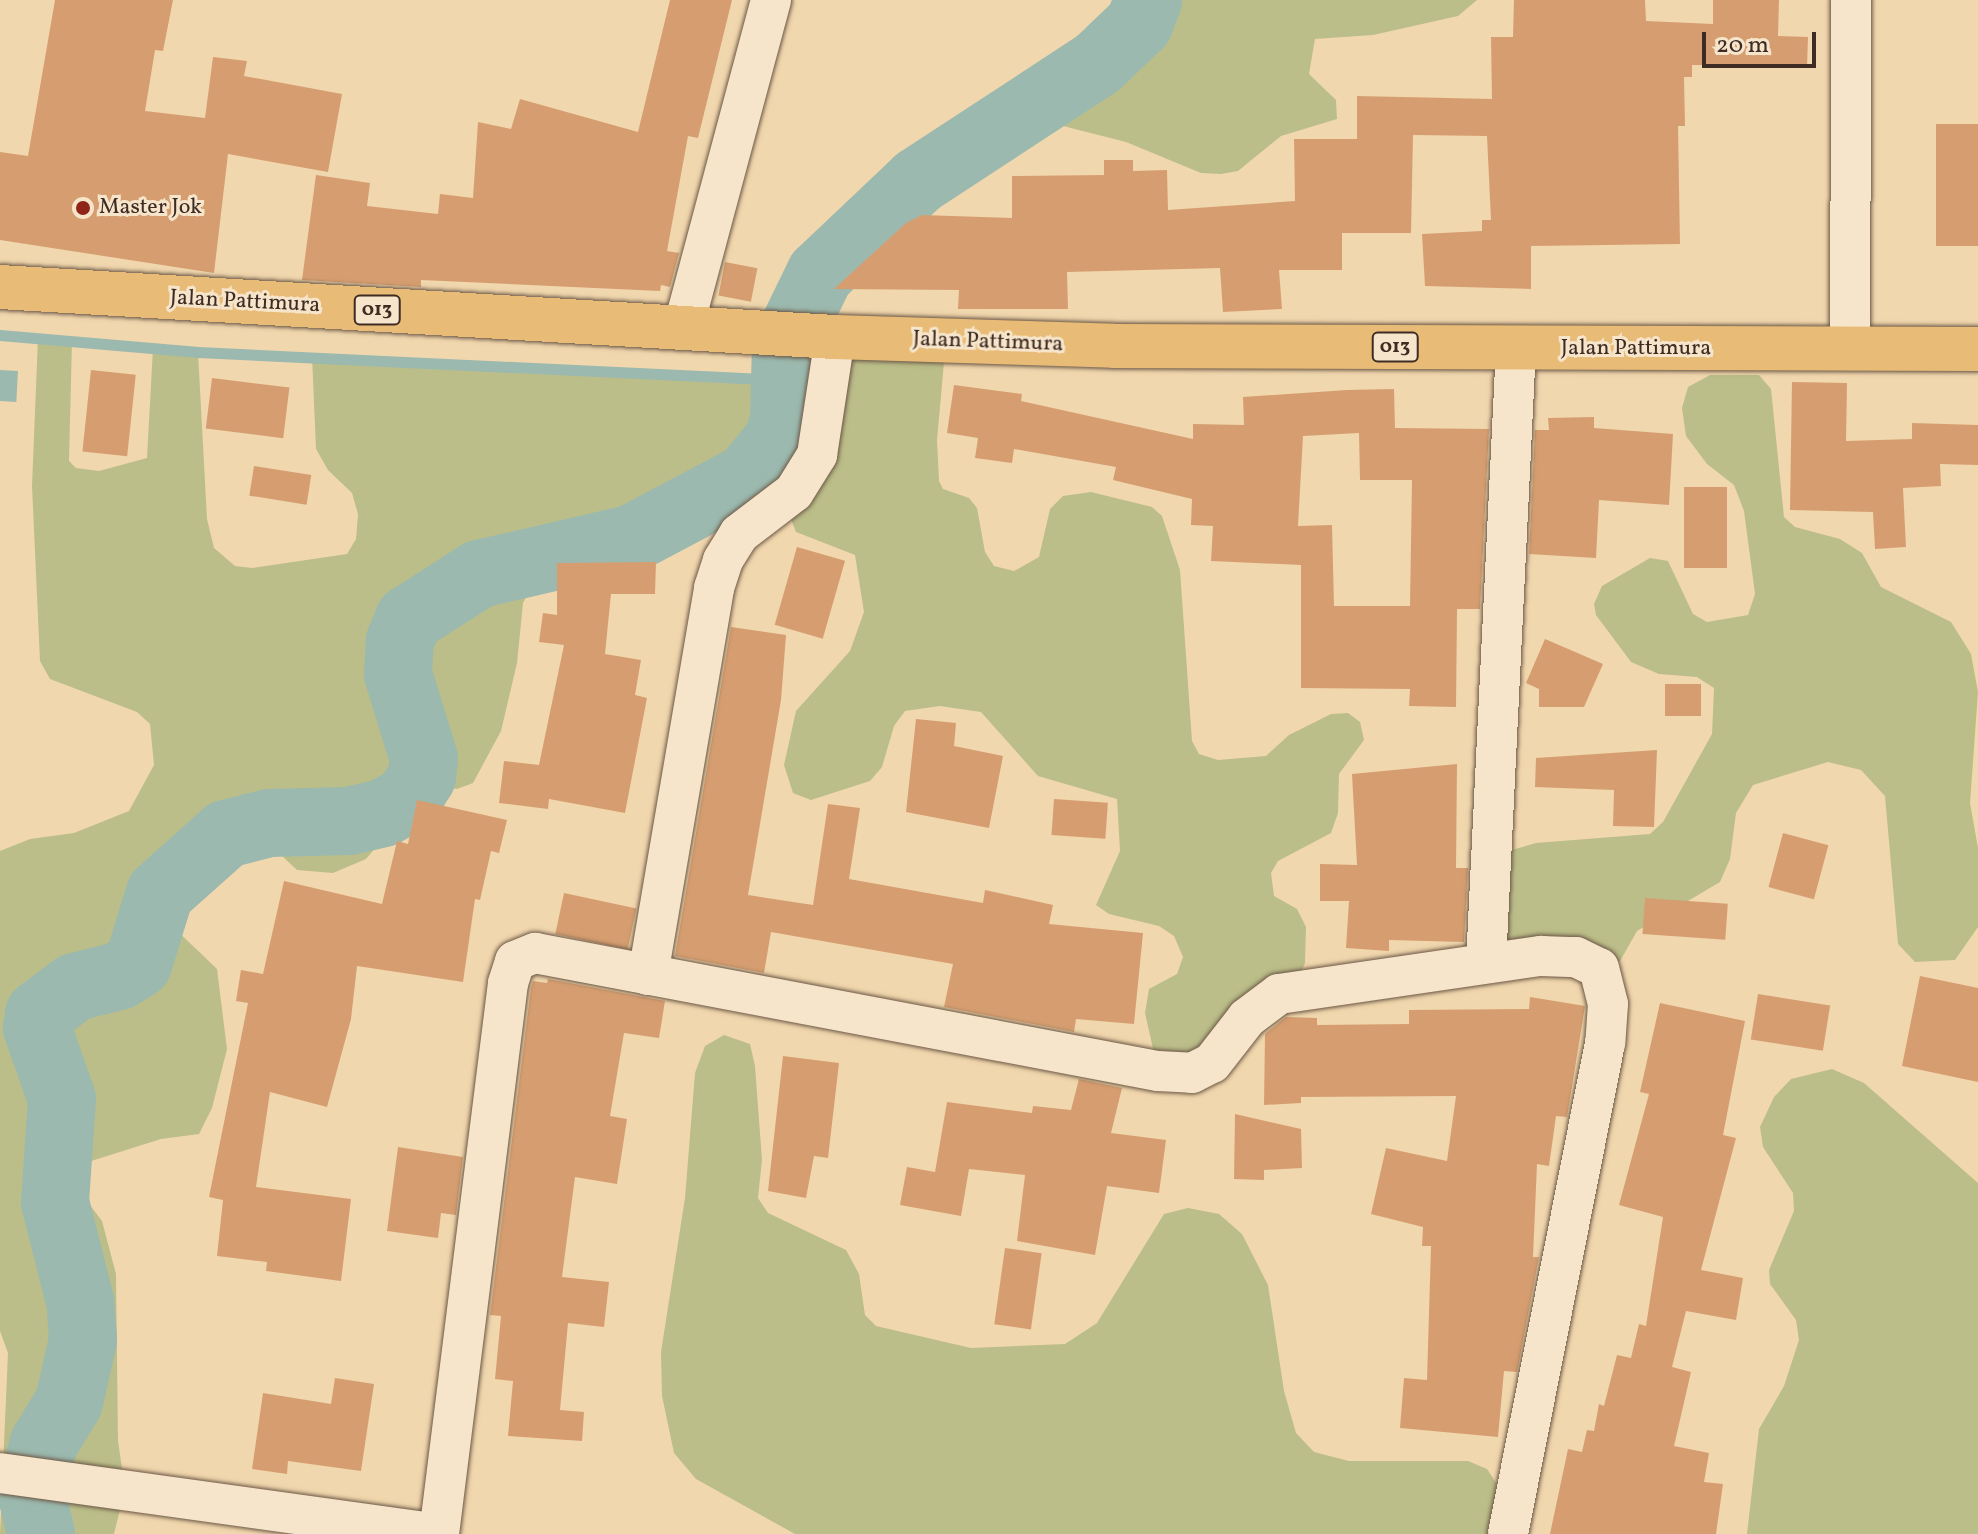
<!DOCTYPE html>
<style>
body{margin:0}
#map{position:relative;width:1978px;height:1534px;overflow:hidden;background:#f1d7ad;font-family:Vollkorn,serif}
div>[style]{position:absolute}
[style*='--x']{left:calc(var(--x)*1px);top:calc(var(--y)*1px);width:calc(var(--w)*1px);rotate:calc(var(--a)*1deg)}
.green>*{inset:0;background:#bbbe89}
.water>*{inset:0;background:#9bb9ae;transform-origin:0 0}
.stream>*{height:11px;margin:-5.5px;padding:0 5.5px;transform-origin:5.5px;border-radius:5.5px;background:#9bb9ae}
.river>*{height:68px;margin:-34px;padding:0 34px;transform-origin:34px;border-radius:34px;background:#9bb9ae}
.building>*{inset:0;background:#d69e70;transform-origin:0 0}
.roads{filter:drop-shadow(0 0 2px #6b5746) drop-shadow(0 0 2px #6b5746)}
.minor>*{height:40px;margin:-20px;padding:0 20px;transform-origin:20px;border-radius:20px;background:#f6e5ca}
.major>*{height:44px;margin:-22px;padding:0 22px;transform-origin:22px;border-radius:22px;background:#e8bc76}
.dots>*{width:22px;height:22px;translate:-50% -50%;box-sizing:border-box;border:4px solid #f6e5ca;border-radius:50%}
span{translate:-50% -50%;white-space:nowrap;text-align:center;line-height:1.15;-webkit-text-stroke:6px #f6e5ca;paint-order:stroke}
.shield-label span{padding:2px 6px;background:#f6e5ca;border:2px solid;border-radius:6px;-webkit-text-stroke-width:0}
.shield-label{font-size:20px;color:#3e2c24;font-weight:700}
.poi-label{font-size:22px;color:#3e2c24}
.left{translate:0 -50%;text-align:left}
.street-label{font-size:22px;color:#3e2c24}
.scale{position:absolute;left:1702px;top:32px;width:114px;height:36px;box-sizing:border-box;border:4px solid #3e2c24;border-top:0;padding-left:10px;font-size:24px;line-height:28px;white-space:nowrap;color:#3e2c24;-webkit-text-stroke:6px #f6e5ca;paint-order:stroke}
</style>
<div id="map">
<div class="green">
<i style="clip-path:polygon(1148px 0,1477px 0,1458px 16px,1373px 35px,1315px 39px,1309px 74px,1336px 100px,1337px 119px,1281px 136px,1238px 171px,1221px 174px,1201px 173px,1126px 142px,1063px 126px,1052px 117px,1047px 96px,1097px 64px,1139px 24px)"></i>
<i style="clip-path:polygon(835px 337px,946px 340px,937px 440px,939px 481px,943px 489px,969px 498px,977px 508px,985px 552px,994px 566px,1014px 571px,1039px 557px,1050px 509px,1063px 496px,1091px 492px,1152px 507px,1162px 516px,1180px 570px,1192px 741px,1199px 754px,1218px 760px,1266px 756px,1289px 735px,1331px 714px,1348px 713px,1360px 722px,1364px 740px,1339px 774px,1338px 813px,1331px 833px,1278px 861px,1271px 873px,1274px 896px,1297px 909px,1306px 927px,1305px 963px,1293px 992px,1229px 1042px,1158px 1071px,1145px 1013px,1149px 989px,1177px 974px,1183px 957px,1174px 936px,1159px 926px,1109px 914px,1096px 905px,1120px 851px,1117px 799px,1038px 776px,981px 712px,940px 706px,905px 711px,894px 726px,882px 767px,870px 781px,811px 800px,793px 793px,784px 765px,796px 711px,850px 651px,864px 612px,855px 555px,796px 532px,789px 514px)"></i>
<i style="clip-path:polygon(38px 338px,72px 341px,69px 461px,76px 468px,99px 471px,147px 458px,153px 348px,198px 352px,207px 519px,214px 548px,235px 566px,252px 568px,347px 554px,356px 539px,358px 514px,352px 493px,328px 470px,316px 449px,312px 356px,784px 380px,778px 440px,748px 477px,631px 539px,549px 554px,523px 603px,517px 663px,501px 731px,473px 783px,457px 789px,418px 782px,393px 827px,366px 859px,333px 873px,297px 870px,280px 854px,268px 823px,226px 834px,160px 893px,169px 923px,217px 969px,227px 1049px,212px 1108px,199px 1134px,161px 1139px,85px 1163px,76px 1178px,77px 1188px,102px 1221px,116px 1274px,118px 1441px,125px 1489px,114px 1534px,0 1534px,8px 1353px,0 1331px,0 851px,30px 839px,74px 833px,129px 811px,154px 765px,150px 724px,137px 712px,50px 679px,40px 661px,32px 486px)"></i>
<i style="clip-path:polygon(1710px 375px,1759px 375px,1771px 389px,1784px 517px,1795px 527px,1840px 539px,1862px 553px,1881px 587px,1951px 622px,1971px 654px,1978px 692px,1970px 803px,1978px 848px,1978px 927px,1955px 960px,1915px 962px,1898px 944px,1885px 796px,1861px 770px,1828px 762px,1753px 785px,1736px 813px,1730px 859px,1720px 882px,1637px 931px,1620px 961px,1611px 965px,1486px 963px,1490px 867px,1512px 850px,1536px 843px,1650px 834px,1663px 822px,1712px 734px,1714px 688px,1697px 677px,1659px 674px,1631px 662px,1596px 615px,1594px 604px,1602px 586px,1650px 558px,1668px 561px,1693px 614px,1707px 622px,1748px 615px,1755px 594px,1744px 511px,1734px 485px,1707px 464px,1686px 436px,1682px 408px,1688px 387px)"></i>
<i style="clip-path:polygon(724px 1035px,750px 1044px,755px 1066px,762px 1160px,758px 1198px,768px 1213px,846px 1250px,859px 1274px,865px 1315px,876px 1326px,971px 1348px,1065px 1344px,1097px 1323px,1164px 1214px,1188px 1208px,1219px 1214px,1242px 1234px,1268px 1285px,1284px 1391px,1296px 1433px,1314px 1452px,1349px 1461px,1468px 1461px,1487px 1469px,1497px 1484px,1493px 1534px,795px 1534px,696px 1479px,674px 1453px,662px 1396px,661px 1352px,685px 1198px,695px 1073px,705px 1046px)"></i>
<i style="clip-path:polygon(1832px 1069px,1864px 1083px,1978px 1183px,1978px 1534px,1747px 1534px,1759px 1429px,1784px 1386px,1799px 1340px,1796px 1320px,1770px 1284px,1769px 1270px,1794px 1211px,1793px 1193px,1763px 1147px,1760px 1127px,1774px 1097px,1791px 1079px)"></i>
</div>
<div class="water">
<i style="left:0;top:370px;width:18px;height:31px;rotate:3deg"></i>
</div>
<div class="stream">
<i style="--x:0;--y:335;--w:199;--a:4.9"></i>
<i style="--x:198;--y:352;--w:587;--a:2.74"></i>
</div>
<div class="river">
<i style="--x:41;--y:1534;--w:32;--a:-103"></i>
<i style="--x:34;--y:1503;--w:25;--a:-88"></i>
<i style="--x:35;--y:1478;--w:36;--a:-76"></i>
<i style="--x:44;--y:1443;--w:48;--a:-58.6"></i>
<i style="--x:69;--y:1402;--w:64;--a:-77.3"></i>
<i style="--x:83;--y:1340;--w:39;--a:-94"></i>
<i style="--x:80;--y:1301;--w:102;--a:-104.2"></i>
<i style="--x:55;--y:1202;--w:103;--a:-86.1"></i>
<i style="--x:62;--y:1099;--w:75;--a:-109.4"></i>
<i style="--x:37;--y:1028;--w:14;--a:-82"></i>
<i style="--x:39;--y:1014;--w:45;--a:-36.9"></i>
<i style="--x:75;--y:987;--w:45;--a:-14"></i>
<i style="--x:119;--y:976;--w:22;--a:-32"></i>
<i style="--x:138;--y:964;--w:74;--a:-72.8"></i>
<i style="--x:160;--y:893;--w:89;--a:-41.8"></i>
<i style="--x:226;--y:834;--w:44;--a:-14.3"></i>
<i style="--x:269;--y:823;--w:80;--a:-1.4"></i>
<i style="--x:349;--y:821;--w:35;--a:-13"></i>
<i style="--x:383;--y:813;--w:29;--a:-29"></i>
<i style="--x:408;--y:799;--w:26;--a:-58"></i>
<i style="--x:422;--y:777;--w:18;--a:-84"></i>
<i style="--x:424;--y:759;--w:89;--a:-107"></i>
<i style="--x:398;--y:674;--w:33;--a:-87"></i>
<i style="--x:400;--y:641;--w:24;--a:-68"></i>
<i style="--x:409;--y:619;--w:83;--a:-32.7"></i>
<i style="--x:479;--y:574;--w:156;--a:-13"></i>
<i style="--x:631;--y:539;--w:132;--a:-27.9"></i>
<i style="--x:748;--y:477;--w:48;--a:-51"></i>
<i style="--x:778;--y:440;--w:21;--a:-73"></i>
<i style="--x:784;--y:420;--w:76;--a:-88.5"></i>
<i style="--x:786;--y:344;--w:78;--a:-64.1"></i>
<i style="--x:820;--y:274;--w:135;--a:-43.5"></i>
<i style="--x:918;--y:181;--w:214;--a:-33.2"></i>
<i style="--x:1097;--y:64;--w:58;--a:-43.6"></i>
<i style="--x:1139;--y:24;--w:26;--a:-69"></i>
</div>
<div class="building">
<i style="clip-path:polygon(55px 0,173px 0,163px 51px,155px 50px,145px 111px,205px 118px,213px 57px,247px 61px,244px 76px,342px 94px,328px 172px,228px 154px,214px 273px,0 240px,0 152px,28px 156px)"></i>
<i style="clip-path:polygon(670px 0,732px 0,698px 138px,688px 136px,667px 251px,679px 253px,670px 287px,661px 285px,660px 291px,421px 280px,421px 287px,302px 280px,316px 175px,370px 183px,367px 206px,438px 214px,440px 194px,473px 198px,478px 122px,511px 129px,520px 99px,638px 132px)"></i>
<i style="clip-path:polygon(1514px 0,1645px 0,1646px 21px,1713px 24px,1713px 0,1779px 0,1778px 36px,1808px 37px,1807px 67px,1692px 65px,1692px 77px,1684px 77px,1685px 126px,1678px 126px,1680px 244px,1531px 246px,1531px 289px,1425px 286px,1422px 234px,1482px 231px,1482px 220px,1491px 220px,1487px 136px,1413px 135px,1411px 233px,1342px 233px,1342px 270px,1279px 270px,1282px 309px,1223px 312px,1220px 268px,1067px 272px,1068px 309px,958px 309px,959px 290px,834px 289px,906px 223px,922px 215px,1012px 218px,1012px 176px,1104px 175px,1104px 160px,1133px 160px,1133px 171px,1167px 170px,1168px 210px,1295px 201px,1294px 139px,1357px 139px,1357px 96px,1492px 99px,1491px 37px,1513px 37px)"></i>
<i style="left:1978px;top:124px;width:122px;height:42px;rotate:90deg"></i>
<i style="left:725px;top:262px;width:33px;height:34px;rotate:11deg"></i>
<i style="left:91px;top:370px;width:45px;height:82px;rotate:6deg"></i>
<i style="left:212px;top:378px;width:78px;height:51px;rotate:7deg"></i>
<i style="clip-path:polygon(1792px 382px,1847px 383px,1846px 441px,1912px 439px,1912px 423px,1978px 425px,1978px 465px,1940px 464px,1941px 486px,1903px 488px,1906px 547px,1875px 549px,1873px 512px,1790px 510px)"></i>
<i style="clip-path:polygon(evenodd,954px 385px,1022px 394px,1021px 401px,1193px 439px,1193px 424px,1244px 425px,1243px 397px,1347px 390px,1394px 389px,1395px 428px,1489px 429px,1480px 609px,1457px 609px,1456px 707px,1409px 706px,1410px 689px,1301px 688px,1301px 565px,1211px 561px,1213px 526px,1191px 525px,1192px 499px,1113px 480px,1116px 467px,1014px 449px,1012px 463px,975px 458px,978px 438px,947px 433px,954px 385px,1359px 433px,1360px 480px,1412px 480px,1410px 606px,1334px 606px,1332px 525px,1298px 526px,1303px 436px,1359px 433px)"></i>
<i style="clip-path:polygon(1594px 417px,1594px 428px,1673px 434px,1669px 505px,1599px 500px,1596px 558px,1529px 554px,1535px 430px,1549px 430px,1548px 418px)"></i>
<i style="left:254px;top:466px;width:58px;height:30px;rotate:9deg"></i>
<i style="left:1727px;top:487px;width:81px;height:43px;rotate:90deg"></i>
<i style="left:797px;top:547px;width:50px;height:81px;rotate:16deg"></i>
<i style="clip-path:polygon(656px 562px,655px 594px,611px 594px,605px 654px,641px 660px,635px 695px,647px 698px,625px 813px,549px 799px,548px 809px,499px 803px,504px 761px,539px 765px,564px 645px,539px 642px,543px 613px,557px 615px,557px 563px)"></i>
<i style="clip-path:polygon(731px 627px,786px 635px,781px 700px,748px 895px,813px 905px,828px 804px,860px 808px,849px 879px,983px 903px,985px 890px,1053px 905px,1049px 924px,1143px 933px,1134px 1024px,1076px 1019px,1074px 1032px,944px 1007px,953px 964px,771px 932px,764px 973px,675px 956px)"></i>
<i style="clip-path:polygon(1545px 639px,1603px 664px,1584px 707px,1539px 707px,1539px 689px,1526px 683px)"></i>
<i style="left:1701px;top:684px;width:32px;height:36px;rotate:90deg"></i>
<i style="clip-path:polygon(916px 719px,956px 723px,954px 746px,1003px 756px,989px 828px,906px 812px)"></i>
<i style="clip-path:polygon(1657px 750px,1654px 827px,1613px 826px,1614px 790px,1535px 787px,1536px 758px)"></i>
<i style="clip-path:polygon(1457px 764px,1456px 868px,1468px 868px,1464px 942px,1389px 940px,1389px 951px,1346px 948px,1349px 901px,1320px 901px,1320px 864px,1357px 865px,1352px 774px)"></i>
<i style="left:1054px;top:799px;width:54px;height:36px;rotate:4deg"></i>
<i style="clip-path:polygon(417px 800px,507px 820px,499px 853px,491px 851px,480px 900px,475px 899px,463px 982px,357px 966px,351px 1019px,327px 1107px,270px 1092px,256px 1187px,351px 1199px,341px 1281px,266px 1271px,267px 1262px,217px 1256px,223px 1200px,209px 1197px,248px 1003px,236px 1001px,241px 970px,263px 974px,284px 881px,382px 904px,397px 841px,408px 844px)"></i>
<i style="left:1783px;top:833px;width:47px;height:56px;rotate:15deg"></i>
<i style="left:564px;top:893px;width:74px;height:42px;rotate:12deg"></i>
<i style="left:1645px;top:898px;width:83px;height:36px;rotate:4deg"></i>
<i style="clip-path:polygon(1920px 976px,1978px 988px,1978px 1082px,1902px 1066px)"></i>
<i style="clip-path:polygon(548px 979px,665px 1001px,659px 1038px,624px 1033px,610px 1116px,627px 1119px,617px 1184px,575px 1177px,562px 1277px,609px 1282px,604px 1327px,568px 1323px,560px 1410px,584px 1412px,582px 1441px,508px 1436px,513px 1381px,495px 1379px,501px 1316px,490px 1315px,531px 988px,533px 981px,547px 983px)"></i>
<i style="left:1758px;top:994px;width:73px;height:46px;rotate:9deg"></i>
<i style="clip-path:polygon(1530px 997px,1585px 1006px,1567px 1117px,1556px 1116px,1549px 1166px,1537px 1164px,1533px 1257px,1539px 1257px,1517px 1372px,1504px 1371px,1498px 1437px,1400px 1428px,1404px 1378px,1427px 1380px,1431px 1246px,1422px 1246px,1423px 1227px,1371px 1214px,1386px 1148px,1447px 1161px,1456px 1096px,1301px 1097px,1301px 1103px,1264px 1105px,1265px 1034px,1286px 1017px,1317px 1018px,1317px 1025px,1409px 1024px,1409px 1010px,1529px 1009px)"></i>
<i style="clip-path:polygon(1660px 1003px,1745px 1021px,1723px 1135px,1736px 1138px,1701px 1270px,1743px 1278px,1736px 1320px,1686px 1311px,1672px 1367px,1691px 1372px,1674px 1446px,1709px 1453px,1704px 1482px,1723px 1484px,1716px 1534px,1550px 1534px,1568px 1449px,1582px 1452px,1587px 1430px,1594px 1431px,1599px 1404px,1604px 1406px,1617px 1355px,1631px 1358px,1639px 1324px,1646px 1326px,1663px 1217px,1619px 1205px,1649px 1094px,1640px 1092px)"></i>
<i style="clip-path:polygon(783px 1056px,839px 1063px,828px 1158px,814px 1156px,806px 1198px,768px 1191px)"></i>
<i style="clip-path:polygon(1079px 1079px,1122px 1088px,1111px 1133px,1166px 1140px,1159px 1193px,1107px 1186px,1095px 1255px,1017px 1241px,1025px 1175px,969px 1169px,961px 1216px,900px 1205px,907px 1167px,935px 1172px,947px 1102px,1032px 1113px,1033px 1106px,1071px 1110px)"></i>
<i style="clip-path:polygon(1235px 1114px,1301px 1129px,1302px 1168px,1264px 1170px,1264px 1180px,1234px 1179px)"></i>
<i style="clip-path:polygon(398px 1147px,463px 1157px,456px 1215px,441px 1213px,438px 1238px,387px 1231px)"></i>
<i style="left:1005px;top:1248px;width:37px;height:77px;rotate:8deg"></i>
<i style="clip-path:polygon(335px 1378px,374px 1384px,361px 1471px,288px 1461px,287px 1474px,252px 1469px,263px 1393px,331px 1404px)"></i>
</div>
<div class="roads">
<div class="minor">
<i style="--x:687;--y:329;--w:19;--a:-87"></i>
<i style="--x:688;--y:310;--w:321;--a:-75"></i>
<i style="--x:1850;--y:350;--w:350;--a:-89.8"></i>
<i style="--x:1486;--y:963;--w:616;--a:-87.21"></i>
<i style="--x:648;--y:975;--w:393;--a:-80.3"></i>
<i style="--x:714;--y:588;--w:29;--a:-72"></i>
<i style="--x:723;--y:560;--w:31;--a:-58"></i>
<i style="--x:739;--y:534;--w:69;--a:-37.4"></i>
<i style="--x:794;--y:492;--w:44;--a:-58.1"></i>
<i style="--x:817;--y:455;--w:119;--a:-81.3"></i>
<i style="--x:0;--y:1473;--w:442;--a:7.9"></i>
<i style="--x:439;--y:1534;--w:555;--a:-82.86"></i>
<i style="--x:508;--y:983;--w:23;--a:-72"></i>
<i style="--x:515;--y:961;--w:22;--a:-22"></i>
<i style="--x:535;--y:953;--w:634;--a:10.73"></i>
<i style="--x:1158;--y:1071;--w:34;--a:3"></i>
<i style="--x:1192;--y:1073;--w:22;--a:-27"></i>
<i style="--x:1212;--y:1063;--w:57;--a:-52.1"></i>
<i style="--x:1247;--y:1018;--w:40;--a:-37"></i>
<i style="--x:1279;--y:994;--w:265;--a:-8.3"></i>
<i style="--x:1541;--y:956;--w:35;--a:2"></i>
<i style="--x:1576;--y:957;--w:25;--a:26"></i>
<i style="--x:1599;--y:968;--w:37;--a:76"></i>
<i style="--x:1608;--y:1004;--w:39;--a:94"></i>
<i style="--x:1605;--y:1043;--w:500;--a:101.18"></i>
</div>
<div class="major">
<i style="--x:0;--y:287;--w:836;--a:3.43"></i>
<i style="--x:835;--y:337;--w:279;--a:1.8"></i>
<i style="--x:1114;--y:346;--w:864;--a:0.2"></i>
</div>
</div>
<div class="dots">
<i style="left:83px;top:208px;background:#8f2418"></i>
</div>
<div class="shield-label">
<span style="left:377px;top:310px">013</span>
<span style="left:1395px;top:347px">013</span>
</div>
<div class="poi-label">
<span class="left" style="left:99px;top:208px">Master Jok</span>
</div>
<div class="street-label">
<span style="left:245px;top:302px;rotate:3deg">Jalan Pattimura</span>
<span style="left:988px;top:342px;rotate:2deg">Jalan Pattimura</span>
<span style="left:1636px;top:349px">Jalan Pattimura</span>
</div>
<div class="scale">20 m</div>
</div>
